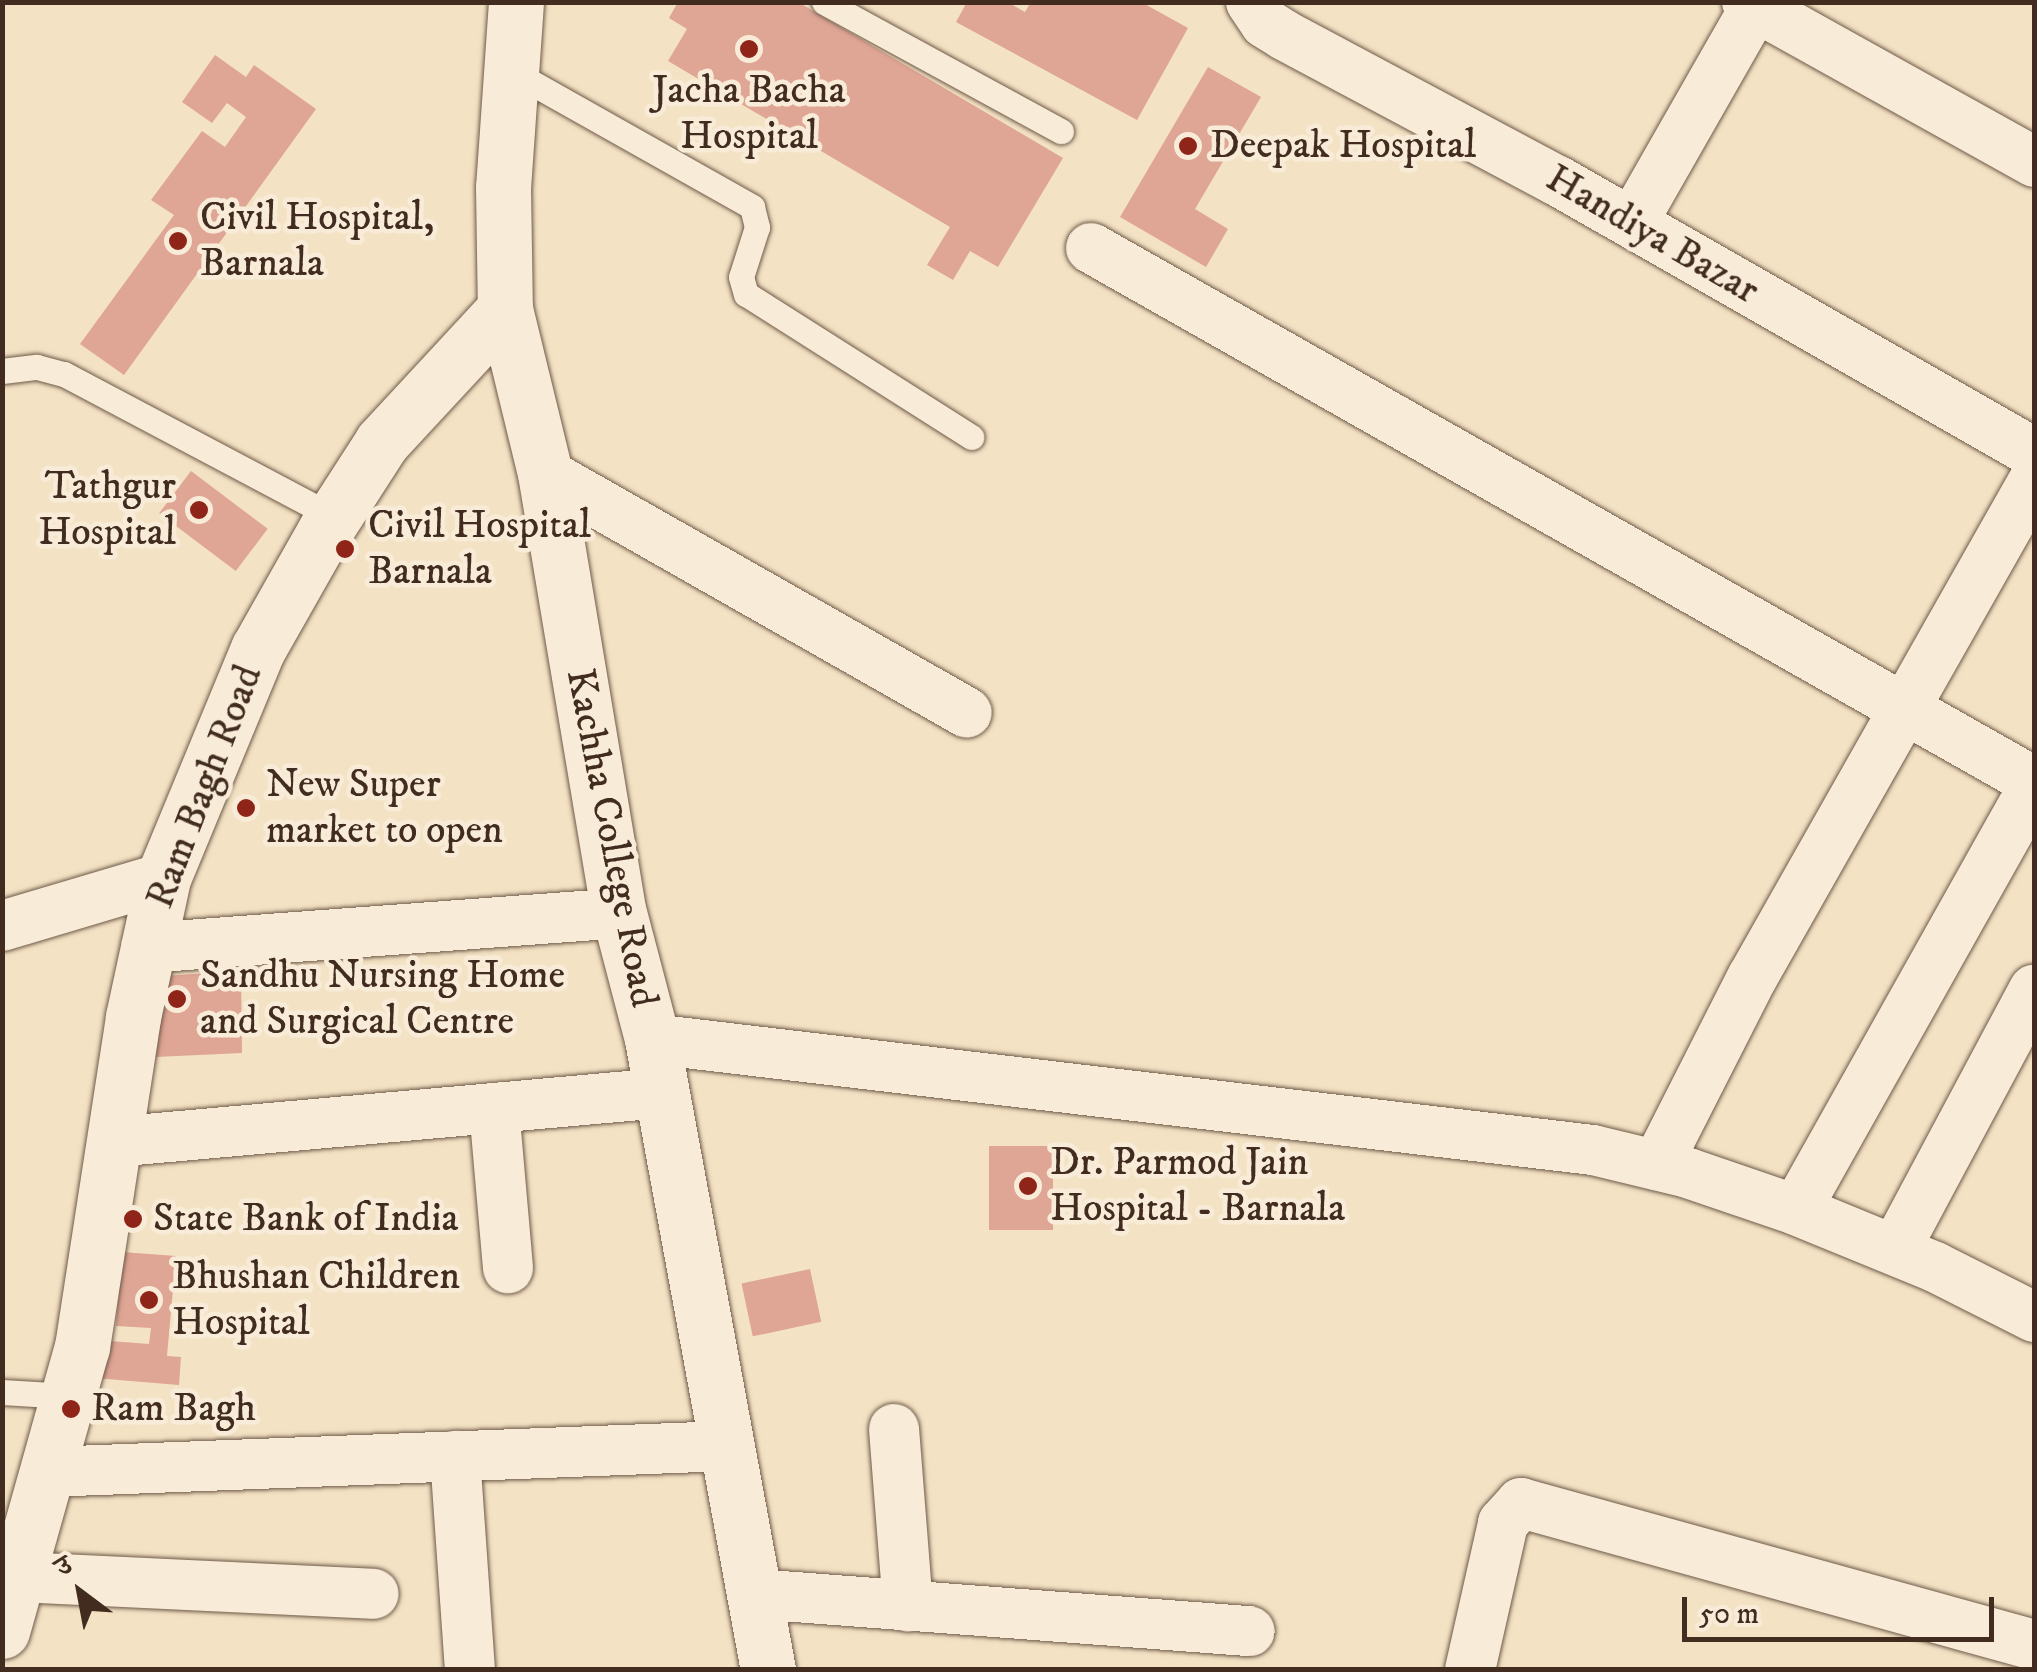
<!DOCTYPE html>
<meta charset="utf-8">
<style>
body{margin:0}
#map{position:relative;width:2037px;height:1672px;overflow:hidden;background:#f4e2c4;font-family:"IM FELL DW Pica","Noto Serif Devanagari",serif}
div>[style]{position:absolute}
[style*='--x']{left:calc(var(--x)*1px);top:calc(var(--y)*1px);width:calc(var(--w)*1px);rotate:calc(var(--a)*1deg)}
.building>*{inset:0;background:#dfa595;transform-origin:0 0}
.roads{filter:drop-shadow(0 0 2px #6e5a48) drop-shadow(0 0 2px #6e5a48)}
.lane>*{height:25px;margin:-12.5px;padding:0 12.5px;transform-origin:12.5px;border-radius:12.5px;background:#f8ecd9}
.street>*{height:50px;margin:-25px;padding:0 25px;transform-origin:25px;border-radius:25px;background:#f8ecd9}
.secondary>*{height:55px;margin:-27.5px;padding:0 27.5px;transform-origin:27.5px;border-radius:27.5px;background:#f8ecd9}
.dots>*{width:28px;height:28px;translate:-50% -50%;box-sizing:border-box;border:5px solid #f8ecd9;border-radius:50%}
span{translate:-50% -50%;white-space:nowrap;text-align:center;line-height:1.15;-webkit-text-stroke:9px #f8ecd9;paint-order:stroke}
.poi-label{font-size:40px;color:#412c1f}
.left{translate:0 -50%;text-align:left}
.right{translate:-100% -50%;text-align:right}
.street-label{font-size:40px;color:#412c1f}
.frame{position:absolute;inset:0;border:5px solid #412c1f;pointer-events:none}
.north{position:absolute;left:30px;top:1542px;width:100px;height:100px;-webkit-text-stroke:8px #f8ecd9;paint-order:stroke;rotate:328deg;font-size:28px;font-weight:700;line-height:40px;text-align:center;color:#412c1f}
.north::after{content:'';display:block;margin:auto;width:35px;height:45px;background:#412c1f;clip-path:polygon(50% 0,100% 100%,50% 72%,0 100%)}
.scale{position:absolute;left:1682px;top:1597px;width:312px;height:45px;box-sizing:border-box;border:5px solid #412c1f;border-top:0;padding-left:12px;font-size:30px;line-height:35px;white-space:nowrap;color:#412c1f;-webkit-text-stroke:8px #f8ecd9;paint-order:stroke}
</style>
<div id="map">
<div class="building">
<i style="clip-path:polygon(678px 2px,798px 2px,1063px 158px,998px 267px,970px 251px,953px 280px,927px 265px,950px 227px,668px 61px,687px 29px,669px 18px)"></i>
<i style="clip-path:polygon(967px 2px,1007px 2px,1025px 12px,1031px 2px,1141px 2px,1188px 28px,1137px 120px,956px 22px)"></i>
<i style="clip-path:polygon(215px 55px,246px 77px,254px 65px,316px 109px,124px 375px,80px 344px,174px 215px,151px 200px,202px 131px,225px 147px,246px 117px,227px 103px,212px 123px,182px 102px)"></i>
<i style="clip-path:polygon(1208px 67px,1261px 97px,1195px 209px,1228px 229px,1206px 267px,1120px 217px)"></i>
<i style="left:191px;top:471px;width:96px;height:53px;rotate:37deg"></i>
<i style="clip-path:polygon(241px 971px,242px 1053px,134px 1058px,148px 977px)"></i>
<i style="left:989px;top:1146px;width:64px;height:84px"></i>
<i style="clip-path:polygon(122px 1252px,176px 1256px,167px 1356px,181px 1357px,179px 1385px,94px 1378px,96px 1340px,149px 1344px,151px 1328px,116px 1326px)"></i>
<i style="left:810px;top:1269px;width:54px;height:70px;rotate:78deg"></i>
</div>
<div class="roads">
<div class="lane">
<i style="--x:824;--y:2;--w:270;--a:28.6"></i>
<i style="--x:511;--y:71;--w:277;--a:29.4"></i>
<i style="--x:752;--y:207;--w:21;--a:76"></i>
<i style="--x:757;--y:227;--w:52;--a:107.7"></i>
<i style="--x:741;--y:277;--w:18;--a:74"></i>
<i style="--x:746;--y:294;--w:267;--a:32.4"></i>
<i style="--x:2;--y:371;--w:35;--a:-7"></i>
<i style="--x:37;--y:367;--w:28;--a:15"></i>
<i style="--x:64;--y:374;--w:306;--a:27.9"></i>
<i style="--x:2;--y:1392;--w:66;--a:3.5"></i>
</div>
<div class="street">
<i style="--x:1251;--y:2;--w:25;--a:56"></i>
<i style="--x:1265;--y:23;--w:22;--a:32"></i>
<i style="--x:1284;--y:35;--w:310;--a:28.1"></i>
<i style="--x:1558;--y:181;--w:548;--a:29.74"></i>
<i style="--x:1747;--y:2;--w:329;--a:29.1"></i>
<i style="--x:1632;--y:223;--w:254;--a:-60.3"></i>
<i style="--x:1091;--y:248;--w:1084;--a:29.52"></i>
<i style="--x:545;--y:473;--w:485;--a:29.6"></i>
<i style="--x:2;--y:926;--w:168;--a:-16.6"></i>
<i style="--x:146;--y:948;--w:474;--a:-4.2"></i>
<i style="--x:652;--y:1039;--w:948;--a:6.73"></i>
<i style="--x:1593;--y:1150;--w:98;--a:13.6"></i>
<i style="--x:1688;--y:1173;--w:114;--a:18.9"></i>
<i style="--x:1796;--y:1210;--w:150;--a:22.3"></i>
<i style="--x:1935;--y:1267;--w:111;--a:26.8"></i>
<i style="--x:494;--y:1108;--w:161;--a:85"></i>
<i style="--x:113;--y:1142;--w:551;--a:-5.1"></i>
<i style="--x:1657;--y:1165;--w:210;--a:-63.1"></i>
<i style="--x:1752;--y:978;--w:572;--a:-60.48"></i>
<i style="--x:1796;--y:1210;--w:486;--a:-60.7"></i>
<i style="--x:1895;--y:1250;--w:295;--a:-61.9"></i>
<i style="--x:894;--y:1429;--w:178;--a:85.5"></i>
<i style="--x:455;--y:1456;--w:215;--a:86"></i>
<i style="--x:47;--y:1472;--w:680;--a:-2.19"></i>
<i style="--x:17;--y:1577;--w:357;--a:2.7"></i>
<i style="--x:755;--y:1594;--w:496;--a:4.3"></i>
<i style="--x:1470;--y:1670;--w:151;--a:-77.3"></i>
<i style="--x:1503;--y:1523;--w:27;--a:-48"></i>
<i style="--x:1521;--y:1503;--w:532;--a:15.47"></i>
</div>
<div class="secondary">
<i style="--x:516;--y:2;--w:185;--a:94"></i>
<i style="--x:503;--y:187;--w:122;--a:89.1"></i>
<i style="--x:505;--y:309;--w:169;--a:76.3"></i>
<i style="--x:545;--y:473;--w:446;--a:80.5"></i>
<i style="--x:619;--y:913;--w:130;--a:75.3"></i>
<i style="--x:652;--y:1039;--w:642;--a:79.58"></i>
<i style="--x:2;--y:1631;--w:295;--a:-74.3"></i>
<i style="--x:82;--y:1347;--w:334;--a:-81.2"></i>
<i style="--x:133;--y:1017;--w:142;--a:-77.8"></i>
<i style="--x:163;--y:878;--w:248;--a:-67.5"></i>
<i style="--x:258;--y:649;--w:138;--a:-60.5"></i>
<i style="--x:326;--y:529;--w:103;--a:-57.2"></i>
<i style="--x:382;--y:442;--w:181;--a:-47.2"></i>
</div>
</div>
<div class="dots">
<i style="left:749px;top:49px;background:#8f2418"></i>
<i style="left:1188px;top:146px;background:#8f2418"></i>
<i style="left:178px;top:241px;background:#8f2418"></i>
<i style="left:199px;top:510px;background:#8f2418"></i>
<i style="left:345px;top:549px;background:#8f2418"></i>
<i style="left:246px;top:808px;background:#8f2418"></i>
<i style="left:177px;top:999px;background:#8f2418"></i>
<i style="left:1028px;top:1186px;background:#8f2418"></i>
<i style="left:133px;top:1219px;background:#8f2418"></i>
<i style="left:149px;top:1300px;background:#8f2418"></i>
<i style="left:71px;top:1409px;background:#8f2418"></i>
</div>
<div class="poi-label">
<span style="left:749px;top:114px">Jacha Bacha<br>Hospital</span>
<span class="left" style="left:1210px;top:146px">Deepak Hospital</span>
<span class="left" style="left:200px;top:241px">Civil Hospital,<br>Barnala</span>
<span class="right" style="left:176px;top:510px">Tathgur<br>Hospital</span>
<span class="left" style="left:368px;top:549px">Civil Hospital<br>Barnala</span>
<span class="left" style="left:266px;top:808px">New Super<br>market to open</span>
<span class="left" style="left:200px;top:999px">Sandhu Nursing Home<br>and Surgical Centre</span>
<span class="left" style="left:1050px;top:1186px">Dr. Parmod Jain<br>Hospital - Barnala</span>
<span class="left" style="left:153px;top:1219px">State Bank of India</span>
<span class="left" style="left:172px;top:1300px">Bhushan Children<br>Hospital</span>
<span class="left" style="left:91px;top:1409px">Ram Bagh</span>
</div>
<div class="street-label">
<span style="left:1652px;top:235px;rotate:30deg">Handiya Bazar</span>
<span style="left:205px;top:787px;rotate:-69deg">Ram Bagh Road</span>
<span style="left:611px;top:838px;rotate:79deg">Kachha College Road</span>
</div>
<div class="frame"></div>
<div class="north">उ</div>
<div class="scale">50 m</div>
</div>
